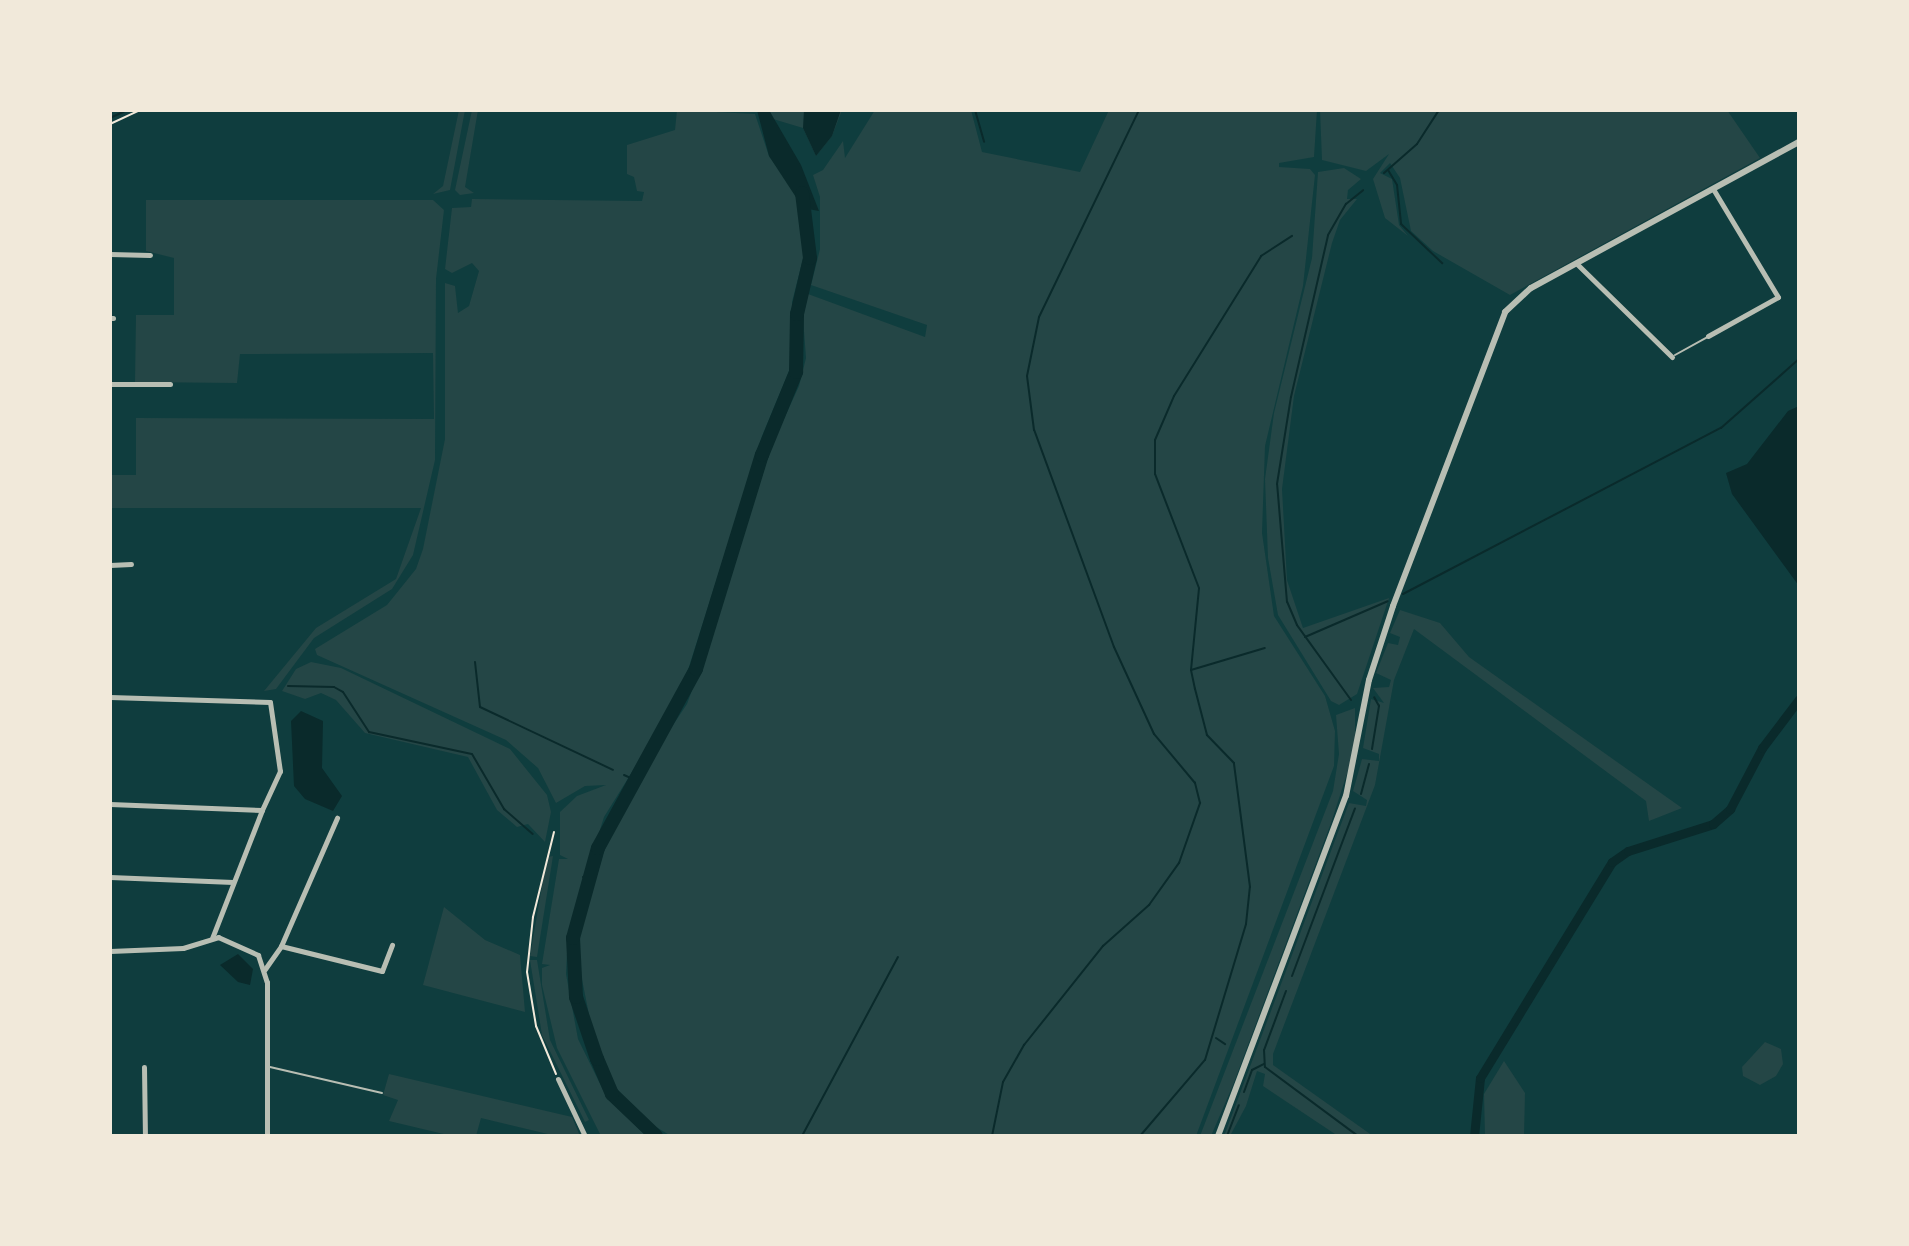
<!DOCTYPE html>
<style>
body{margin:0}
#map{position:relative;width:1909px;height:1246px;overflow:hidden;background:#0f3d3e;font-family:Figtree,sans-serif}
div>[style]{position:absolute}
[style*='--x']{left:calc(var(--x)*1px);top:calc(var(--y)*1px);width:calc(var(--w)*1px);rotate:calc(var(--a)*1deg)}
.green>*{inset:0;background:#244646}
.water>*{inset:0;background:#0a2a2b}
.stream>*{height:2px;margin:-1px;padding:0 1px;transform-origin:1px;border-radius:1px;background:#0a2a2b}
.canal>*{height:9px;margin:-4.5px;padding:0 4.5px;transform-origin:4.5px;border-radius:4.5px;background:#0a2a2b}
.river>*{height:14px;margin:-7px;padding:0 7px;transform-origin:7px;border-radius:7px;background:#0a2a2b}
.path>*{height:2px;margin:-1px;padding:0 1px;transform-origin:1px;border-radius:1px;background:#f1e9da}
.service>*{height:2px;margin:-1px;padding:0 1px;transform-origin:1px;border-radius:1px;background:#b8beb3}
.minor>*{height:5px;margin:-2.5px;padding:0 2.5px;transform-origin:2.5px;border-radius:2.5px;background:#b8beb3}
.tertiary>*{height:6px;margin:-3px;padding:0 3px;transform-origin:3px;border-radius:3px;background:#b8beb3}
span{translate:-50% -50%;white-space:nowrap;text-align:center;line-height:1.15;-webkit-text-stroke:8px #f1e9da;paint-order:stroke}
.frame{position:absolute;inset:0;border:112px solid #f1e9da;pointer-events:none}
</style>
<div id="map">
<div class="green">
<i style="clip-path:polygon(459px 110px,465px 110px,450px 190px,433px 194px,443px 186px)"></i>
<i style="clip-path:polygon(472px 110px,478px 110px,465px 187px,474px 193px,460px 195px,455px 190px)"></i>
<i style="clip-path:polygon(677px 110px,755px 114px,769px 156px,800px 199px,805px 251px,792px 302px,792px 364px,762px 436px,688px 670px,667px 716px,604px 817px,568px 932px,566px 974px,578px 1039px,606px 1096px,646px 1136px,601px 1136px,557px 1048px,542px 985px,542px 968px,550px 965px,542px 964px,559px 859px,568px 859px,560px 855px,560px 812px,577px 796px,606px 785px,585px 786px,556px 803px,538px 768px,506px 740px,317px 655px,315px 649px,387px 605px,416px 569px,423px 549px,445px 439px,445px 283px,455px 286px,458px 313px,469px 306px,479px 271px,472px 263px,452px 273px,445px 269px,452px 208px,471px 207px,472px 199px,642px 201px,644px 192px,637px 191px,634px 177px,627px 174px,627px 145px,675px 130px)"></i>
<i style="clip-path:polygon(769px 110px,842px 110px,832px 136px,816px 156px,803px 128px,773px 119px)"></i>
<i style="clip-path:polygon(875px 110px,971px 110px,982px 152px,1080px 172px,1109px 110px,1317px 110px,1314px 157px,1279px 163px,1279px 167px,1310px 169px,1315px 175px,1303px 286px,1265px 446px,1262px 533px,1274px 616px,1325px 696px,1335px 731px,1334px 766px,1196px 1136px,671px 1136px,633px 1113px,620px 1097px,594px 1040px,576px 949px,604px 851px,653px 755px,687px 704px,704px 657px,772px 445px,799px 386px,806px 358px,803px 318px,808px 294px,925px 337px,927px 325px,811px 285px,820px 249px,820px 197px,813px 175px,823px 170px,843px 141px,845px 158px)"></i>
<i style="clip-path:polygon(1320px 110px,1727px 110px,1760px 158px,1510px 295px,1433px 251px,1411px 231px,1400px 178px,1390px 163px,1380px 173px,1392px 179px,1399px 225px,1408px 236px,1385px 218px,1373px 179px,1389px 154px,1366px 171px,1322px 160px)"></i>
<i style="clip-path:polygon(1344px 168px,1361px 179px,1348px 190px,1347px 199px,1357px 199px,1340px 220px,1332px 243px,1294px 396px,1282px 489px,1287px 580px,1303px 628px,1389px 598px,1357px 694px,1339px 705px,1331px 701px,1278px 615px,1268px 558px,1265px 479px,1274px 413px,1312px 258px,1318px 172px)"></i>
<i style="clip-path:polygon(146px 200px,433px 200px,444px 210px,436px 279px,435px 460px,413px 555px,392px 589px,314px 638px,276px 689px,264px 691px,316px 628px,396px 579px,421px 508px,110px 508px,110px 475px,136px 475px,136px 418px,434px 419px,433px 353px,240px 354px,237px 383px,135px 382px,136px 315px,174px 315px,174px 258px,146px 251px)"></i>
<i style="clip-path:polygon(1400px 610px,1440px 623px,1469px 657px,1682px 808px,1649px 821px,1646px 801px,1414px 629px,1394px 680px,1375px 785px,1273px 1054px,1273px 1065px,1373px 1136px,1338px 1136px,1263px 1086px,1265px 1074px,1257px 1071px,1246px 1106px,1230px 1136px,1224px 1136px,1349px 803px,1366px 806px,1367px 800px,1353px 791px,1362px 759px,1379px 761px,1379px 754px,1363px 748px,1371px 699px,1384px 703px,1373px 688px,1389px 687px,1391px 680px,1376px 673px,1388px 643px,1398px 645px,1400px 637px,1390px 633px)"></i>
<i style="clip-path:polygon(311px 662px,341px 668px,510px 749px,547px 795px,551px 812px,545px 842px,528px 824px,517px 827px,497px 810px,468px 757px,365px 733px,336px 700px,321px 693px,305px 699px,282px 691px,296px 669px)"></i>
<i style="clip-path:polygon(1355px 708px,1355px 749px,1331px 823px,1233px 1085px,1211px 1136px,1200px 1136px,1333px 791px,1339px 754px,1336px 715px)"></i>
<i style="clip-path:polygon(553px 856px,537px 957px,530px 956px,547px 857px)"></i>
<i style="clip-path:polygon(444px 907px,485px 940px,520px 955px,525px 1012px,423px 985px)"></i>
<i style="clip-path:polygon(530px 960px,537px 960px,550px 1040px,589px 1120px,585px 1122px,542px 1035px)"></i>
<i style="clip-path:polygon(1765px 1042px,1781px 1049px,1783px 1064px,1776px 1076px,1760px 1085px,1743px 1076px,1742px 1067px)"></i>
<i style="clip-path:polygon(1504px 1061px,1525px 1093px,1524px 1136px,1485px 1136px,1484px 1094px)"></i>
<i style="clip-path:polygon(389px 1074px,572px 1117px,580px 1136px,556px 1136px,481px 1118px,476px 1136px,452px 1136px,389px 1121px,398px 1100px,383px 1095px)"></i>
</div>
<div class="water">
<i style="clip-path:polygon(757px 110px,769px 110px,801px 165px,819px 211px,803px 208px,769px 156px)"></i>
<i style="clip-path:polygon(804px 110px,841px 110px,832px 136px,816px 156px,803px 128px)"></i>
<i style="clip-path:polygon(1799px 406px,1799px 586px,1732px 494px,1726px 473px,1747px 464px,1788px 411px)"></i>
<i style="clip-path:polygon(301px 711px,323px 721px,322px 768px,342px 796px,333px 811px,305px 799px,294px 786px,291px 721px)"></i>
<i style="clip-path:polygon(238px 954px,253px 969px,250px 985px,238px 982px,220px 965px)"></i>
</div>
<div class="stream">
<i style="--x:975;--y:110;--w:33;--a:74"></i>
<i style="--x:110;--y:118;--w:19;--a:-25"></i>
<i style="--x:1388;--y:170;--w:17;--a:59"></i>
<i style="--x:1397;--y:185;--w:39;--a:84"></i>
<i style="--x:1401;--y:224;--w:57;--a:43.6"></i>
<i style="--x:1384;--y:173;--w:44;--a:-41.3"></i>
<i style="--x:1417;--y:144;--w:40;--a:-57.1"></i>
<i style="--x:1403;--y:594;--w:359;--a:-27.6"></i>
<i style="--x:1721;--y:428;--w:104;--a:-41.5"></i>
<i style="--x:1305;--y:637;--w:90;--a:-23.4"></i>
<i style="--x:475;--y:662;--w:45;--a:83.7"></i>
<i style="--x:480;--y:707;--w:147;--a:25.3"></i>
<i style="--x:1191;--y:670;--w:77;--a:-16.6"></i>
<i style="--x:288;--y:686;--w:46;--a:1.2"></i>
<i style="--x:334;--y:687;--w:10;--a:29"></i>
<i style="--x:343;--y:692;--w:48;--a:57"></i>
<i style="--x:369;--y:732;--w:105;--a:12.1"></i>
<i style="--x:472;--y:754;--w:64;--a:59.8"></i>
<i style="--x:504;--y:809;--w:38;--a:41"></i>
<i style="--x:1351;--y:700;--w:92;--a:-125.8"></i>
<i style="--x:1297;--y:625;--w:25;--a:-113"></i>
<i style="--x:1287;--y:602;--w:118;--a:-94.8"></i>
<i style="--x:1277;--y:484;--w:88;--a:-80.9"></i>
<i style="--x:1291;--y:397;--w:166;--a:-77.1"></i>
<i style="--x:1328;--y:235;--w:36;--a:-60"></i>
<i style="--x:1346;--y:204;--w:22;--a:-39"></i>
<i style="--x:1372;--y:749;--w:44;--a:-80.8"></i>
<i style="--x:1379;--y:706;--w:10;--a:-119"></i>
<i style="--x:624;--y:775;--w:10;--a:24"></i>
<i style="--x:1361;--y:794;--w:31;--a:-75"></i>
<i style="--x:583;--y:877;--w:9;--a:32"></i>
<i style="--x:1292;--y:976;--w:179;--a:-69.4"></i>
<i style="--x:1286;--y:991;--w:63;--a:110.4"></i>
<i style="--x:1264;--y:1050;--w:17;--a:87"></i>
<i style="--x:1265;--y:1067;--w:116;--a:36.6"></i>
<i style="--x:1216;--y:1038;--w:11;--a:34"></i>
<i style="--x:1244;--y:1092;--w:23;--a:-70"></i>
<i style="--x:1252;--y:1070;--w:13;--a:-27"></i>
<i style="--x:802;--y:1136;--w:203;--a:-61.8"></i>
<i style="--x:992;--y:1136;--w:55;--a:-78.5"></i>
<i style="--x:1003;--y:1082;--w:43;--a:-60.4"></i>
<i style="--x:1024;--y:1045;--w:127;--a:-51.4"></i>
<i style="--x:1103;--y:946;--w:62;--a:-41.7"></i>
<i style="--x:1149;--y:905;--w:52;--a:-54.5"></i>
<i style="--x:1179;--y:863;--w:64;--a:-70.7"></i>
<i style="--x:1200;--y:803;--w:21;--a:-104"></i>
<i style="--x:1195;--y:783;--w:64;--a:-129.9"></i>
<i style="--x:1154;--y:734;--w:96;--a:-114.7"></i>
<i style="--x:1114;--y:647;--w:231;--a:-110.2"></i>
<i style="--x:1034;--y:430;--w:54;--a:-97.4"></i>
<i style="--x:1027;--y:376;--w:60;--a:-78.5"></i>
<i style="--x:1039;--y:317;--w:230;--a:-64.2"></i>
<i style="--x:1140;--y:1136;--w:100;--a:-49.5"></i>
<i style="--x:1205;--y:1060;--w:142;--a:-73.2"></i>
<i style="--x:1246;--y:924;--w:37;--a:-84"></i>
<i style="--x:1250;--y:887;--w:125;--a:-97.4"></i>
<i style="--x:1234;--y:763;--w:39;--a:-134"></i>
<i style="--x:1207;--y:735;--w:48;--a:-104.6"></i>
<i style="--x:1195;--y:689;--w:19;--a:-102"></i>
<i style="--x:1191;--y:670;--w:82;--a:-84.4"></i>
<i style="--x:1199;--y:588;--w:122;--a:-111.1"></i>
<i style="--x:1155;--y:474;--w:34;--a:-90"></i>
<i style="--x:1155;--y:440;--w:48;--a:-66.6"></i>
<i style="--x:1174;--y:396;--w:165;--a:-58.1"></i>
<i style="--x:1261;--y:256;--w:37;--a:-33"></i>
<i style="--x:1227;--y:1136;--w:33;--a:-69"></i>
</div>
<div class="canal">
<i style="--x:1474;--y:1136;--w:58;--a:-84.1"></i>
<i style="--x:1480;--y:1078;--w:253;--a:-58.6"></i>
<i style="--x:1612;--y:862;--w:19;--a:-35"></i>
<i style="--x:1628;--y:851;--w:89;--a:-17.6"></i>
<i style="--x:1713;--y:824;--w:23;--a:-41"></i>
<i style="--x:1730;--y:809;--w:69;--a:-62.3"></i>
<i style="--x:1762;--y:748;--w:61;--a:-52.9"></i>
</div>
<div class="river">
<i style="--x:656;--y:1136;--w:61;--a:-136.3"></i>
<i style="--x:612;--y:1094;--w:38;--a:-113"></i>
<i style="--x:597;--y:1059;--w:65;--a:-108.7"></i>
<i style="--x:576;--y:997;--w:59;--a:-92.9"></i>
<i style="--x:573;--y:938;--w:93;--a:-74.5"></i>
<i style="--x:598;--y:848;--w:204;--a:-61.3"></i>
<i style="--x:696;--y:669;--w:224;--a:-72.9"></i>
<i style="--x:762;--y:455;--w:90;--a:-67.7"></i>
<i style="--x:796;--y:372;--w:58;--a:-89"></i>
<i style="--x:797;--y:314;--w:57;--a:-76.9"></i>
<i style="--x:810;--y:258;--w:65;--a:-97"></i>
</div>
<div class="path">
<i style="--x:110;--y:124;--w:33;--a:-25"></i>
<i style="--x:554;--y:832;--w:88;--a:103.9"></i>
<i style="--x:533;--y:917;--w:55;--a:96.2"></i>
<i style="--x:527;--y:972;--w:55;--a:80.5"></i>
<i style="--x:536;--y:1026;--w:52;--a:67.4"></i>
</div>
<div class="service">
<i style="--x:1675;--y:355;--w:37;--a:-29"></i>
<i style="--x:270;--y:1067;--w:115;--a:13.1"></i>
</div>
<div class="minor">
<i style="--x:110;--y:254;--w:40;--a:1.4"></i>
<i style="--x:1577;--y:264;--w:133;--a:44.4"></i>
<i style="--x:110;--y:318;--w:3;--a:0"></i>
<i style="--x:1708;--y:336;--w:80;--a:-29.1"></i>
<i style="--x:1778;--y:297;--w:126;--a:-121"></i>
<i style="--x:110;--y:384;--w:60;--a:0"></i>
<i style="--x:110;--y:565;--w:21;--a:-3"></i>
<i style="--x:110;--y:697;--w:160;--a:1.8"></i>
<i style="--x:270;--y:702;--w:70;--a:81.8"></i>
<i style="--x:280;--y:771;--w:43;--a:114.8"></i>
<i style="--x:110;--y:804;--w:152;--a:2.3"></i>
<i style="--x:262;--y:810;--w:137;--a:111.3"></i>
<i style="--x:110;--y:877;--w:123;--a:2.3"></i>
<i style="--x:281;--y:946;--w:104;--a:13.9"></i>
<i style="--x:382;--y:971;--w:28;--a:-69"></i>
<i style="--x:110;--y:951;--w:73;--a:-2.4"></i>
<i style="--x:183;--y:948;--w:37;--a:-17"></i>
<i style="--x:218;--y:937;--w:44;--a:24.2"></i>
<i style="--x:258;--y:955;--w:28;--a:72"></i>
<i style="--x:267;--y:982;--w:154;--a:90"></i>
<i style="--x:265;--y:969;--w:28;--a:-55"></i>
<i style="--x:281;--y:946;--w:140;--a:-66.4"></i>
<i style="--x:144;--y:1067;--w:69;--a:89.2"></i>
<i style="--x:558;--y:1079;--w:63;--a:64.7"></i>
</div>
<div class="tertiary">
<i style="--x:1218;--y:1136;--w:363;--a:-69.4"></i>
<i style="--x:1346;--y:796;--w:118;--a:-78.8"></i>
<i style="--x:1369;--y:680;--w:78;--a:-72"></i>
<i style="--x:1393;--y:606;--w:315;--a:-69.1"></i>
<i style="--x:1505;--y:312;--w:35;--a:-43"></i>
<i style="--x:1531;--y:288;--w:305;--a:-28.6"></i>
</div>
<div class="frame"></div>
</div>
